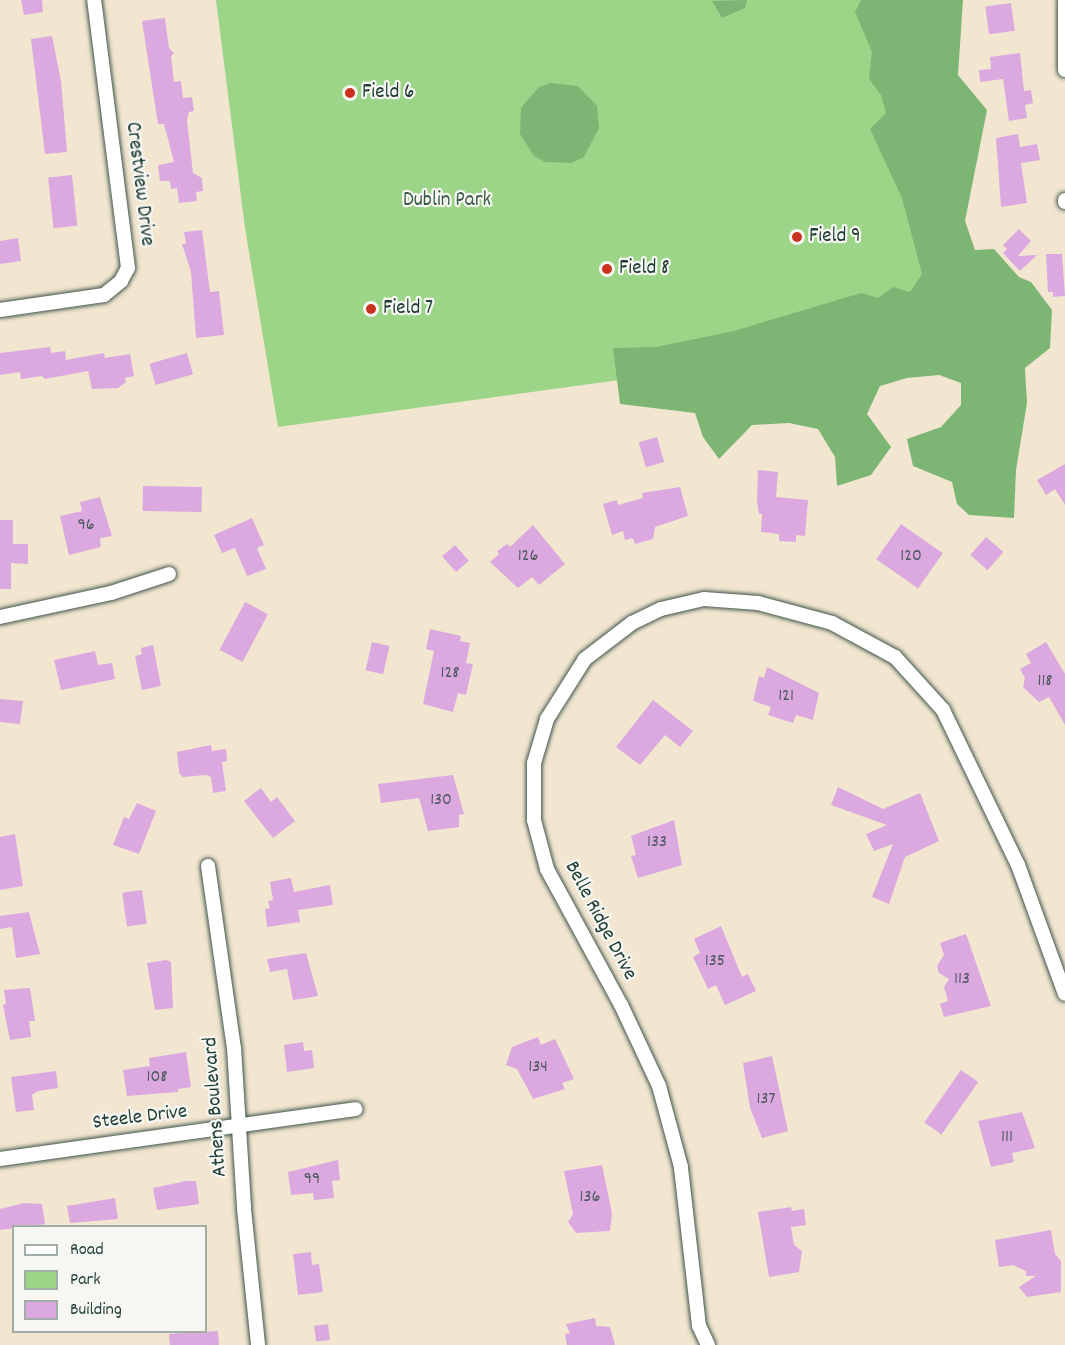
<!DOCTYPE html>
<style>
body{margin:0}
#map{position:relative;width:1065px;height:1345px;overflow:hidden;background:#f2e6d0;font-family:Dekko,sans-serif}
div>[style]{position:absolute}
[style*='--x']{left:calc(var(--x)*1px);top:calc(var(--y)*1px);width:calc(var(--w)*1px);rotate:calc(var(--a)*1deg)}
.green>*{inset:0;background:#9cd588}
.forest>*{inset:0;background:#7db674}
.building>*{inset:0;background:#dba9df;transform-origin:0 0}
.roads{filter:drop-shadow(0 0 2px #3f564b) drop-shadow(0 0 2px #3f564b)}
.street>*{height:14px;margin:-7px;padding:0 7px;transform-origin:7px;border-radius:7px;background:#fff}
.dots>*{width:16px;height:16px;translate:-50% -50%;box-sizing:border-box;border:3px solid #f6f6f2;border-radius:50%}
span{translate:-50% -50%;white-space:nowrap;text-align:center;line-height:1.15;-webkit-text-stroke:4.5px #f6f6f2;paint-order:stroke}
.number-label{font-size:18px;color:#4e585f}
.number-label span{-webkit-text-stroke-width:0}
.poi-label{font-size:21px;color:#1f3d34}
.left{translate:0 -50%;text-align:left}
.street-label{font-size:21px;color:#1f3d34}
.park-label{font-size:21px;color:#385b45}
.legend{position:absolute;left:12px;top:1225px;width:195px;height:108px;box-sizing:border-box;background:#f6f6f2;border:2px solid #a0aca6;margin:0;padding:8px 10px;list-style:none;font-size:18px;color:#1f3d34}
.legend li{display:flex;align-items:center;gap:12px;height:30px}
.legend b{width:30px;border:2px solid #a0aca6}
</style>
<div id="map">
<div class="green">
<i style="clip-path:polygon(216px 0,941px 0,976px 331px,278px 427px,245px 228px)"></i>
</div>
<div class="forest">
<i style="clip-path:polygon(747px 0,745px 8px,722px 18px,712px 1px)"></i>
<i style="clip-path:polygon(861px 0,963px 0,958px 75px,987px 110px,965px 221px,975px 250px,994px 249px,1019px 277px,1031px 282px,1052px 310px,1050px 348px,1025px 368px,1027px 403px,1016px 470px,1014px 518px,969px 515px,957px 504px,952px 482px,913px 466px,907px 439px,941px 427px,961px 405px,961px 383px,939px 375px,907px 378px,880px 386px,867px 414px,891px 447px,871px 475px,837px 486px,835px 457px,818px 429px,789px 423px,752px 425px,719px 459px,703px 437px,695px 413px,620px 404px,613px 348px,656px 347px,734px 331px,861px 293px,878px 298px,893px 287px,910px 292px,922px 274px,902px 198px,870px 129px,886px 113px,881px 95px,869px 79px,872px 52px,855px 12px)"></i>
<i style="clip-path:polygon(550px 83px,578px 86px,597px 106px,599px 128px,584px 157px,571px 163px,545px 162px,534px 156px,520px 134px,521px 108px,538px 88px)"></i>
</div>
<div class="building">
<i style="clip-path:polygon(21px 0,42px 0,43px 12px,24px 15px)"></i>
<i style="left:1011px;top:3px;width:28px;height:26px;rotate:82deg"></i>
<i style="clip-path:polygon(165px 18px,169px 48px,174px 53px,171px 56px,174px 82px,181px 81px,183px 98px,192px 97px,194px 111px,189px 112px,187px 121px,193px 173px,202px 178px,203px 191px,196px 192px,197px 201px,179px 203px,177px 188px,171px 189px,170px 181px,160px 181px,158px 165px,174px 162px,164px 124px,158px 124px,142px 21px)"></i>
<i style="clip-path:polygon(52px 36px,61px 81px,67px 152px,45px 154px,31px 39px)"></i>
<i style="clip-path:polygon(1020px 53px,1024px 91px,1031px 90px,1033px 103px,1025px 105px,1027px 118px,1009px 121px,1003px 79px,980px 82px,979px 70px,991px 69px,990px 57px)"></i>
<i style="clip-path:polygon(1018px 134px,1020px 147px,1037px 144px,1040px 160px,1021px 163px,1027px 203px,1001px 207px,996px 138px)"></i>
<i style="left:72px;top:175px;width:51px;height:24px;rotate:84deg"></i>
<i style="clip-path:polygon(1019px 229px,1031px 241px,1018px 256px,1037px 255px,1020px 271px,1003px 253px,1007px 249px,1003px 245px)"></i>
<i style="clip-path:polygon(202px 230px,210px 292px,219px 291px,224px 335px,196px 338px,191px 272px,182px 244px,186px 244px,184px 232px)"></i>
<i style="clip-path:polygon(18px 238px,21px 261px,0 264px,0 241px)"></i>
<i style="clip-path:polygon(1046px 254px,1062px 254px,1065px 296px,1053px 297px,1053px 292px,1048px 292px)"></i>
<i style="clip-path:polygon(50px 347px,51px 353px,65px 351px,66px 360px,104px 353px,105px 358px,130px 354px,134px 376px,125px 378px,126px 382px,118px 388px,92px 389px,88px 371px,45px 379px,42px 376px,21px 379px,20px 372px,0 375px,0 353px)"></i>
<i style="left:187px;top:353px;width:22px;height:39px;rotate:74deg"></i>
<i style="left:657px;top:437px;width:26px;height:19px;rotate:74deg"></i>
<i style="clip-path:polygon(1065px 464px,1065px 505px,1055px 489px,1046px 495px,1037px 480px)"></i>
<i style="clip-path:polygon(758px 470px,778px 472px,776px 497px,808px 500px,805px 536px,796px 535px,796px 542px,779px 541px,779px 534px,761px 532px,762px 514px,759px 514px,757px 501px)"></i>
<i style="left:143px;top:486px;width:59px;height:25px;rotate:1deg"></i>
<i style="clip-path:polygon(680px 487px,688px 516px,655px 527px,653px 539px,635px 544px,633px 538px,625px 540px,623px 531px,612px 535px,603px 504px,617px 500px,618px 505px,643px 498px,642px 493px)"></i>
<i style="clip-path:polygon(100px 497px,112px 536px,100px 538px,101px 547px,69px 555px,60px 516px,82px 511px,80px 502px)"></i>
<i style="clip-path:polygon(252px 518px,264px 545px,257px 548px,266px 569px,247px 576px,235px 548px,222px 553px,214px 535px)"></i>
<i style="clip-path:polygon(0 520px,13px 520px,13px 544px,28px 544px,28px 564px,11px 563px,11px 589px,0 589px)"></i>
<i style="left:901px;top:524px;width:51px;height:43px;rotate:35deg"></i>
<i style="clip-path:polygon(533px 525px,565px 564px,539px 585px,532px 577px,518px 588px,490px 562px,499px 554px,497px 551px,507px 544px,510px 547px)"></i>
<i style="left:986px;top:537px;width:23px;height:24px;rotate:41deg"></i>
<i style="left:455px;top:545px;width:21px;height:17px;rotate:49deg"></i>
<i style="left:245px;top:602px;width:26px;height:54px;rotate:28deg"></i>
<i style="clip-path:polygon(430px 629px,461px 636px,460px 641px,470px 643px,466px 663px,473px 664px,466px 695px,458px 693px,453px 712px,423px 704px,434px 651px,426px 649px)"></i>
<i style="left:372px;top:642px;width:18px;height:29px;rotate:13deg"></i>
<i style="clip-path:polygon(1046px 642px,1065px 674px,1065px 725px,1049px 697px,1039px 702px,1023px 687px,1025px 678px,1020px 669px,1031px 663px,1026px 654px)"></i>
<i style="clip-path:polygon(153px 645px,161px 686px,142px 690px,135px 656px,142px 654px,141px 648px)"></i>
<i style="clip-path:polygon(95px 651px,98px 665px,112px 663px,115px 679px,61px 690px,54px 660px)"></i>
<i style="clip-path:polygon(767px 667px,819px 693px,813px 720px,796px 715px,793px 723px,768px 715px,771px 707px,753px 701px,759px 676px,764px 678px)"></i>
<i style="clip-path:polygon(0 699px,23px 701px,20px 724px,0 722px)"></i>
<i style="clip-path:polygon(653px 700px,693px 731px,680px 747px,665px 735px,640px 765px,616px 747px)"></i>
<i style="clip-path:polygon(211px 745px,212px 751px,226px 749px,227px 761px,222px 762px,226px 791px,213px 793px,211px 777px,206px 775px,183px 777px,179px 773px,177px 752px)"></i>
<i style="clip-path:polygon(453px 775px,464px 814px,459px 815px,459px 827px,428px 831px,419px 798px,381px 803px,378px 784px)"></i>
<i style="clip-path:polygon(838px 787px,883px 809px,920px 793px,939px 841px,905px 857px,889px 904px,872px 897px,893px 844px,874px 851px,866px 834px,887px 825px,831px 805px)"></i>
<i style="clip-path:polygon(261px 788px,271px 802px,277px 797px,295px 821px,273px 838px,244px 801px)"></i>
<i style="clip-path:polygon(137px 803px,156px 811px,139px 854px,113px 845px,124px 817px,129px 819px)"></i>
<i style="clip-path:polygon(674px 820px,682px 865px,638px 878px,631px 856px,636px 855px,631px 836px)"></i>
<i style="clip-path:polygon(15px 834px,23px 886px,0 890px,0 837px)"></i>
<i style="clip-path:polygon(291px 878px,294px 892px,330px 885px,333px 905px,298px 910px,300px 922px,267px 927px,265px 909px,270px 908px,268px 901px,273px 900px,270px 882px)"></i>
<i style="left:142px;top:890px;width:34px;height:20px;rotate:82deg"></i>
<i style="clip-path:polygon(29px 912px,40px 954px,16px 958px,12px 927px,0 929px,0 916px)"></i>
<i style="clip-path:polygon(721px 926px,742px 977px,748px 974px,756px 991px,725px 1005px,716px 985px,708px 989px,693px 957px,700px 953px,694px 939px)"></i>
<i style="clip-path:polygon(966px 934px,991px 1006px,944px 1017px,940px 1004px,948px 1001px,944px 987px,949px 979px,939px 973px,937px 966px,944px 955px,940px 943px)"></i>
<i style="clip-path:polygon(306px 953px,318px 996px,293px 1000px,287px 969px,270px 972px,267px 959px)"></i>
<i style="clip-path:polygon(166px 960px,171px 962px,173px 1008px,155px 1010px,147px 963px)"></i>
<i style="clip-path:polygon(30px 988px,35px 1021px,29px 1021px,31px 1037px,10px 1040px,3px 1005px,6px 1004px,4px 990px)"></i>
<i style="clip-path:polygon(538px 1037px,541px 1045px,555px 1039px,574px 1079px,562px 1083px,565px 1089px,533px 1099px,517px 1069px,506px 1065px,512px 1047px)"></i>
<i style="clip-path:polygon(303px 1042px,304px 1051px,312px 1050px,314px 1068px,287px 1072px,284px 1045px)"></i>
<i style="clip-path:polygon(186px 1052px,191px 1087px,178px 1089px,178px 1092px,127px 1096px,123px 1070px,150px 1066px,149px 1058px)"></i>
<i style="clip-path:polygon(772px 1056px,788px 1131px,762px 1138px,750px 1108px,743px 1063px)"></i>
<i style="left:961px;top:1070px;width:21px;height:64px;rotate:35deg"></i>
<i style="clip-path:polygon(56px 1071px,58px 1088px,38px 1091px,32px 1095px,34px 1110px,16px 1112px,11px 1077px)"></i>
<i style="clip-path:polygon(1022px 1112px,1035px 1148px,1012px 1153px,1014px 1162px,991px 1167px,978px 1121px)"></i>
<i style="clip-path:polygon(338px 1160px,340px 1180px,332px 1181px,334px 1198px,314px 1200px,313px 1193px,291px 1195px,288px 1172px)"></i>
<i style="clip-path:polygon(602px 1165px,612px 1213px,610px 1231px,576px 1233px,568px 1222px,573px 1214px,564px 1171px)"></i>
<i style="clip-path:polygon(186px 1181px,196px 1181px,199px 1204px,157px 1210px,153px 1188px)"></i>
<i style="clip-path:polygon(115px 1198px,118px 1219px,70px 1223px,67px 1206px)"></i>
<i style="clip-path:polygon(24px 1203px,42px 1204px,45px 1224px,0 1230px,0 1209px)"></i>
<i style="clip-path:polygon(791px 1207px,792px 1211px,804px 1209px,806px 1225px,791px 1227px,794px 1245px,802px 1251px,799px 1272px,769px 1277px,758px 1212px)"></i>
<i style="clip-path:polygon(1051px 1230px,1055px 1254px,1061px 1261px,1061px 1292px,1027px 1297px,1019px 1287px,1036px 1276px,1026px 1276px,1026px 1271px,1013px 1265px,999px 1267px,995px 1240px)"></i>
<i style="clip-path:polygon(311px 1252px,312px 1265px,319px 1264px,323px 1292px,298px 1295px,293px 1254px)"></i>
<i style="clip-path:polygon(595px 1318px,596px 1326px,610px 1327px,615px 1345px,567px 1345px,565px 1334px,570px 1333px,566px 1324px)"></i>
<i style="left:328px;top:1324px;width:16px;height:14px;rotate:83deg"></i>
<i style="clip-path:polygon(218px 1331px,219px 1345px,170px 1345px,169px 1334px)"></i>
</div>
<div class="roads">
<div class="street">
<i style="--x:1065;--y:1;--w:69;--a:90"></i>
<i style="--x:1065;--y:200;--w:2;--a:90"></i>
<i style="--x:0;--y:310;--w:105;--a:-8.2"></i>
<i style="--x:104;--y:295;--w:22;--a:-39"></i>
<i style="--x:121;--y:281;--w:15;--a:-62"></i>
<i style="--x:128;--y:268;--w:270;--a:-97.2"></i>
<i style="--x:0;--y:617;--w:114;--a:-12.2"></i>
<i style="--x:111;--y:593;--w:61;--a:-18.1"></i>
<i style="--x:208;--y:866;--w:184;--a:81.9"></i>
<i style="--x:234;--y:1048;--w:161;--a:86.4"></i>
<i style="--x:244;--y:1209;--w:137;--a:84.1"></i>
<i style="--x:0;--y:1159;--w:359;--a:-8"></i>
<i style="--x:708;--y:1345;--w:21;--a:-115"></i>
<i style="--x:699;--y:1326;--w:160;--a:-96.5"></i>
<i style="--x:681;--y:1167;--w:84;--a:-105.2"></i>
<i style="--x:659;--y:1086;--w:89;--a:-115.1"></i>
<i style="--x:621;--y:1005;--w:155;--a:-118.6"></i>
<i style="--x:547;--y:869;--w:51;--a:-104.9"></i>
<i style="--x:534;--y:820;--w:57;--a:-90"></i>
<i style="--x:534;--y:763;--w:46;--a:-73.5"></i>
<i style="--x:547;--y:719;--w:71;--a:-57.7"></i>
<i style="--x:585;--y:659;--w:59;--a:-37.5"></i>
<i style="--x:632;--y:623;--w:32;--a:-26"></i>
<i style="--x:661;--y:609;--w:44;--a:-13.1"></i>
<i style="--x:704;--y:599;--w:54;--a:4.2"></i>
<i style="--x:758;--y:603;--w:77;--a:15.1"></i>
<i style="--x:832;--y:623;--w:72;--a:28.4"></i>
<i style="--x:895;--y:657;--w:72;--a:47.8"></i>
<i style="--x:943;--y:710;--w:172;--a:64.2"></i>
<i style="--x:1018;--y:865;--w:137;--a:70"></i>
</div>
</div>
<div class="dots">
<i style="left:350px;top:93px;background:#c8321e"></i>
<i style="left:797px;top:237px;background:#c8321e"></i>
<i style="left:607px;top:269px;background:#c8321e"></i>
<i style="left:371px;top:309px;background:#c8321e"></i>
</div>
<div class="number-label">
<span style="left:86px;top:526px">96</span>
<span style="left:528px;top:557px">126</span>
<span style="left:911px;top:557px">120</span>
<span style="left:450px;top:674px">128</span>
<span style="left:1045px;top:682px">118</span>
<span style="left:786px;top:697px">121</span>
<span style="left:441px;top:801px">130</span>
<span style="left:657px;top:843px">133</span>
<span style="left:715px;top:962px">135</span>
<span style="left:962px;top:980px">113</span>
<span style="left:538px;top:1068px">134</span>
<span style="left:157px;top:1078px">108</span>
<span style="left:766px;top:1100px">137</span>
<span style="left:1007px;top:1138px">111</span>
<span style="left:312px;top:1180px">99</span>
<span style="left:590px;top:1198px">136</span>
</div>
<div class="poi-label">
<span class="left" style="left:362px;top:93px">Field 6</span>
<span class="left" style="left:809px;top:237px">Field 9</span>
<span class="left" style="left:619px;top:269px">Field 8</span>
<span class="left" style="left:383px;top:309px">Field 7</span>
</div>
<div class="street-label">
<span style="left:139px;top:184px;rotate:83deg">Crestview Drive</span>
<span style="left:600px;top:921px;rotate:62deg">Belle Ridge Drive</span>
<span style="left:216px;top:1107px;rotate:-94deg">Athens Boulevard</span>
<span style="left:140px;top:1118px;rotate:-7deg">Steele Drive</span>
</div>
<div class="park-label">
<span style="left:447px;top:201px">Dublin Park</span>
</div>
<ul class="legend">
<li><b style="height:8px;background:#fff"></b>Road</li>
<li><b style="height:16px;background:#9cd588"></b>Park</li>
<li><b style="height:16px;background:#dba9df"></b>Building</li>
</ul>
</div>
